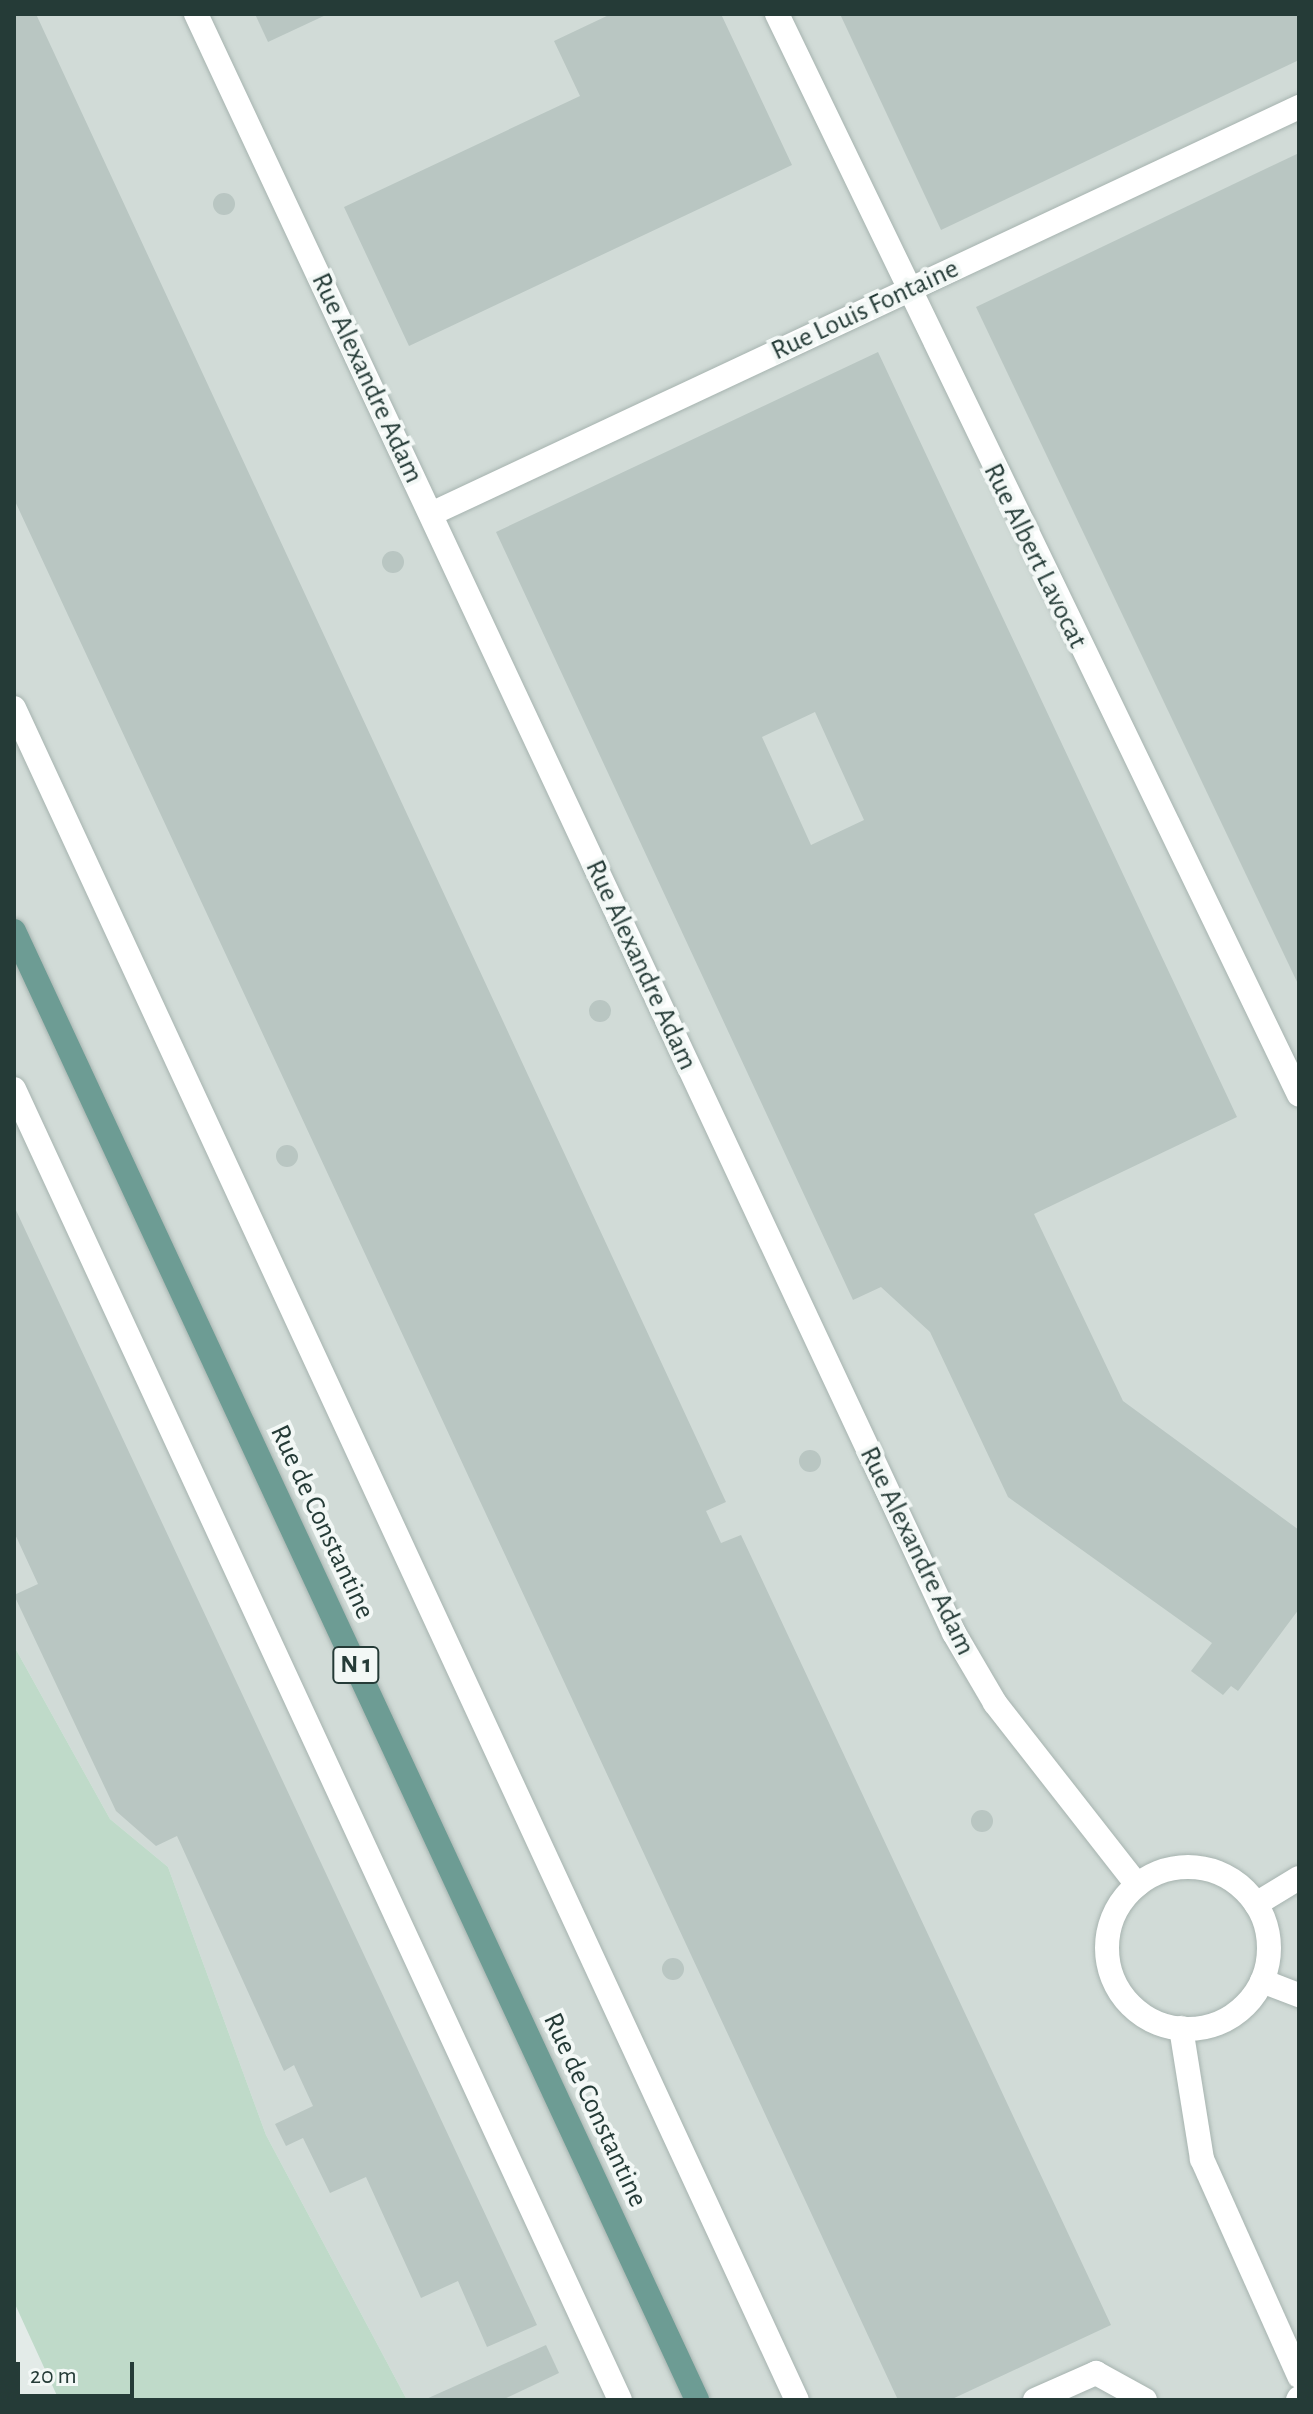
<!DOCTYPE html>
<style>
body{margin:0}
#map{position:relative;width:1313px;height:2414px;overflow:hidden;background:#e3ebe8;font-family:"Alegreya Sans",sans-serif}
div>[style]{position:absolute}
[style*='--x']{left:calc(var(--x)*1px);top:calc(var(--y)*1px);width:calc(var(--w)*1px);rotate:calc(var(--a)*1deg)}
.built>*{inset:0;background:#d1dbd7}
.green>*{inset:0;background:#bfdac9}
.building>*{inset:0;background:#b9c6c2}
.round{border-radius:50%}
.roads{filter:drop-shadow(0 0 2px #a6b3af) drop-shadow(0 0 2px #a6b3af)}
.lane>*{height:24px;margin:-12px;padding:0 12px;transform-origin:12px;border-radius:12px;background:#fff}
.street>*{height:24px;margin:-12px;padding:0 12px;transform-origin:12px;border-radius:12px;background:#fff}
.street>.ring{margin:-12px;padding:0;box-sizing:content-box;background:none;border:24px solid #fff;border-radius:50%}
.primary>*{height:24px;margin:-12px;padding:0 12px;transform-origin:12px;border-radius:12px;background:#6d9c94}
span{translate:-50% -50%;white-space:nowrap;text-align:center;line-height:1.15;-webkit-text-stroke:8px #f3f8f6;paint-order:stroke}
.shield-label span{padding:2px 6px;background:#f3f8f6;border:2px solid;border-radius:6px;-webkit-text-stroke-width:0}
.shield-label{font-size:26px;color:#253b37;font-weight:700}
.street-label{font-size:28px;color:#253b37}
.frame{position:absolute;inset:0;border:16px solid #253b37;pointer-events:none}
.scale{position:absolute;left:16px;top:2362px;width:118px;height:36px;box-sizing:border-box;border:4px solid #253b37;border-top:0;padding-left:10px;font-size:24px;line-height:28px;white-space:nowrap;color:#253b37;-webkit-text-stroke:6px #f3f8f6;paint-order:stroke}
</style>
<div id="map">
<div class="built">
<i style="clip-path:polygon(14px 14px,1299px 14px,1299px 2400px,407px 2400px,266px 2135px,168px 1867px,110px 1819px,14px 1646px)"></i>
</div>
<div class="green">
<i style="clip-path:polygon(14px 1646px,110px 1819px,168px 1867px,266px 2135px,407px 2400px,59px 2400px,14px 2302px)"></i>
</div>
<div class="building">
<i style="clip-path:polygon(14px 14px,36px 14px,726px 1502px,706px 1511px,721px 1543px,741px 1535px,1111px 2325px,950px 2400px,898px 2400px,14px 499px)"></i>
<i style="clip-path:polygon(255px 14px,328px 14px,268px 42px)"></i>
<i style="clip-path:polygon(611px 14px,721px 14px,792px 165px,409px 346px,344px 207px,580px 96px,554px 41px)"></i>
<i style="clip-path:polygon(840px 14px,1299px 14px,1299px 60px,941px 230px)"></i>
<i style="clip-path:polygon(1299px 153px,1299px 986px,976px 307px)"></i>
<i class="round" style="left:213px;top:193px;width:22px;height:22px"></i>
<i style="clip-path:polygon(evenodd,878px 352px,1237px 1117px,1034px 1214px,1123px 1401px,1299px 1530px,1299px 1609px,1238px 1691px,1231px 1686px,1223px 1695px,1191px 1671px,1212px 1643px,1008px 1497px,930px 1332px,881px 1287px,853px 1300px,496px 532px,878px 352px,815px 712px,864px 820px,811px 845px,762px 737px,815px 712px)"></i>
<i class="round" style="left:382px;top:551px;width:22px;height:22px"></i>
<i class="round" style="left:589px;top:1000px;width:22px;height:22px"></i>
<i class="round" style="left:276px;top:1145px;width:22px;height:22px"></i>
<i style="clip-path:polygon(14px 1206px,537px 2325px,487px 2347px,458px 2281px,421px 2298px,366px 2177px,330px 2193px,303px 2138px,286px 2146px,275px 2124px,313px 2106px,294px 2065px,284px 2071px,177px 1836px,156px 1846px,116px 1811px,14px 1595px,38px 1584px,14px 1532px)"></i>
<i class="round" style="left:799px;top:1450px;width:22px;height:22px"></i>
<i class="round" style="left:971px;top:1810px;width:22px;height:22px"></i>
<i class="round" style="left:662px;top:1958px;width:22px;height:22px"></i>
<i style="clip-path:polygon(546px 2345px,559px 2373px,502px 2400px,424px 2400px)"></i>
</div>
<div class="roads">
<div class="lane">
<i style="--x:777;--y:14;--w:1200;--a:64.22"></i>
<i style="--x:431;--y:514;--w:959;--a:-25.12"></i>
<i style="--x:14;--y:708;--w:1864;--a:65.17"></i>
<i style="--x:14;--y:1089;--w:1444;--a:65.19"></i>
<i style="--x:1256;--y:1904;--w:50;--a:-31.2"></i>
<i style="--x:1262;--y:1981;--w:40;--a:21"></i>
<i style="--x:1035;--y:2400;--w:67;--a:-23.9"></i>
<i style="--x:1096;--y:2373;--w:56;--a:28.9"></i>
<i style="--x:1298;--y:2400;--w:2;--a:-63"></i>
</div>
<div class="street">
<i style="--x:196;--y:14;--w:1788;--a:64.91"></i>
<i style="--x:954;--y:1633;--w:81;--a:59.6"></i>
<i style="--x:995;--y:1703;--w:231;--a:52"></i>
<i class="ring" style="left:1107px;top:1867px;width:138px;height:138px"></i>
<i style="--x:1181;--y:2028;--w:133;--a:80.9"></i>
<i style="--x:1202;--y:2159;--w:238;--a:65.9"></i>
</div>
<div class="primary">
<i style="--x:14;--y:931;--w:1620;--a:65.06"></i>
</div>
</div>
<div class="shield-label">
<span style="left:356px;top:1665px">N 1</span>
</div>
<div class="street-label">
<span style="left:865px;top:310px;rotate:-25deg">Rue Louis Fontaine</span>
<span style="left:367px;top:378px;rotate:65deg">Rue Alexandre Adam</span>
<span style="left:1035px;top:556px;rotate:64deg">Rue Albert Lavocat</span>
<span style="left:641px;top:965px;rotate:65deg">Rue Alexandre Adam</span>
<span style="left:322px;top:1522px;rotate:65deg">Rue de Constantine</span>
<span style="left:917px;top:1551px;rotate:64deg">Rue Alexandre Adam</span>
<span style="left:595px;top:2110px;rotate:65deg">Rue de Constantine</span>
</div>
<div class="frame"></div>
<div class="scale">20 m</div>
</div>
